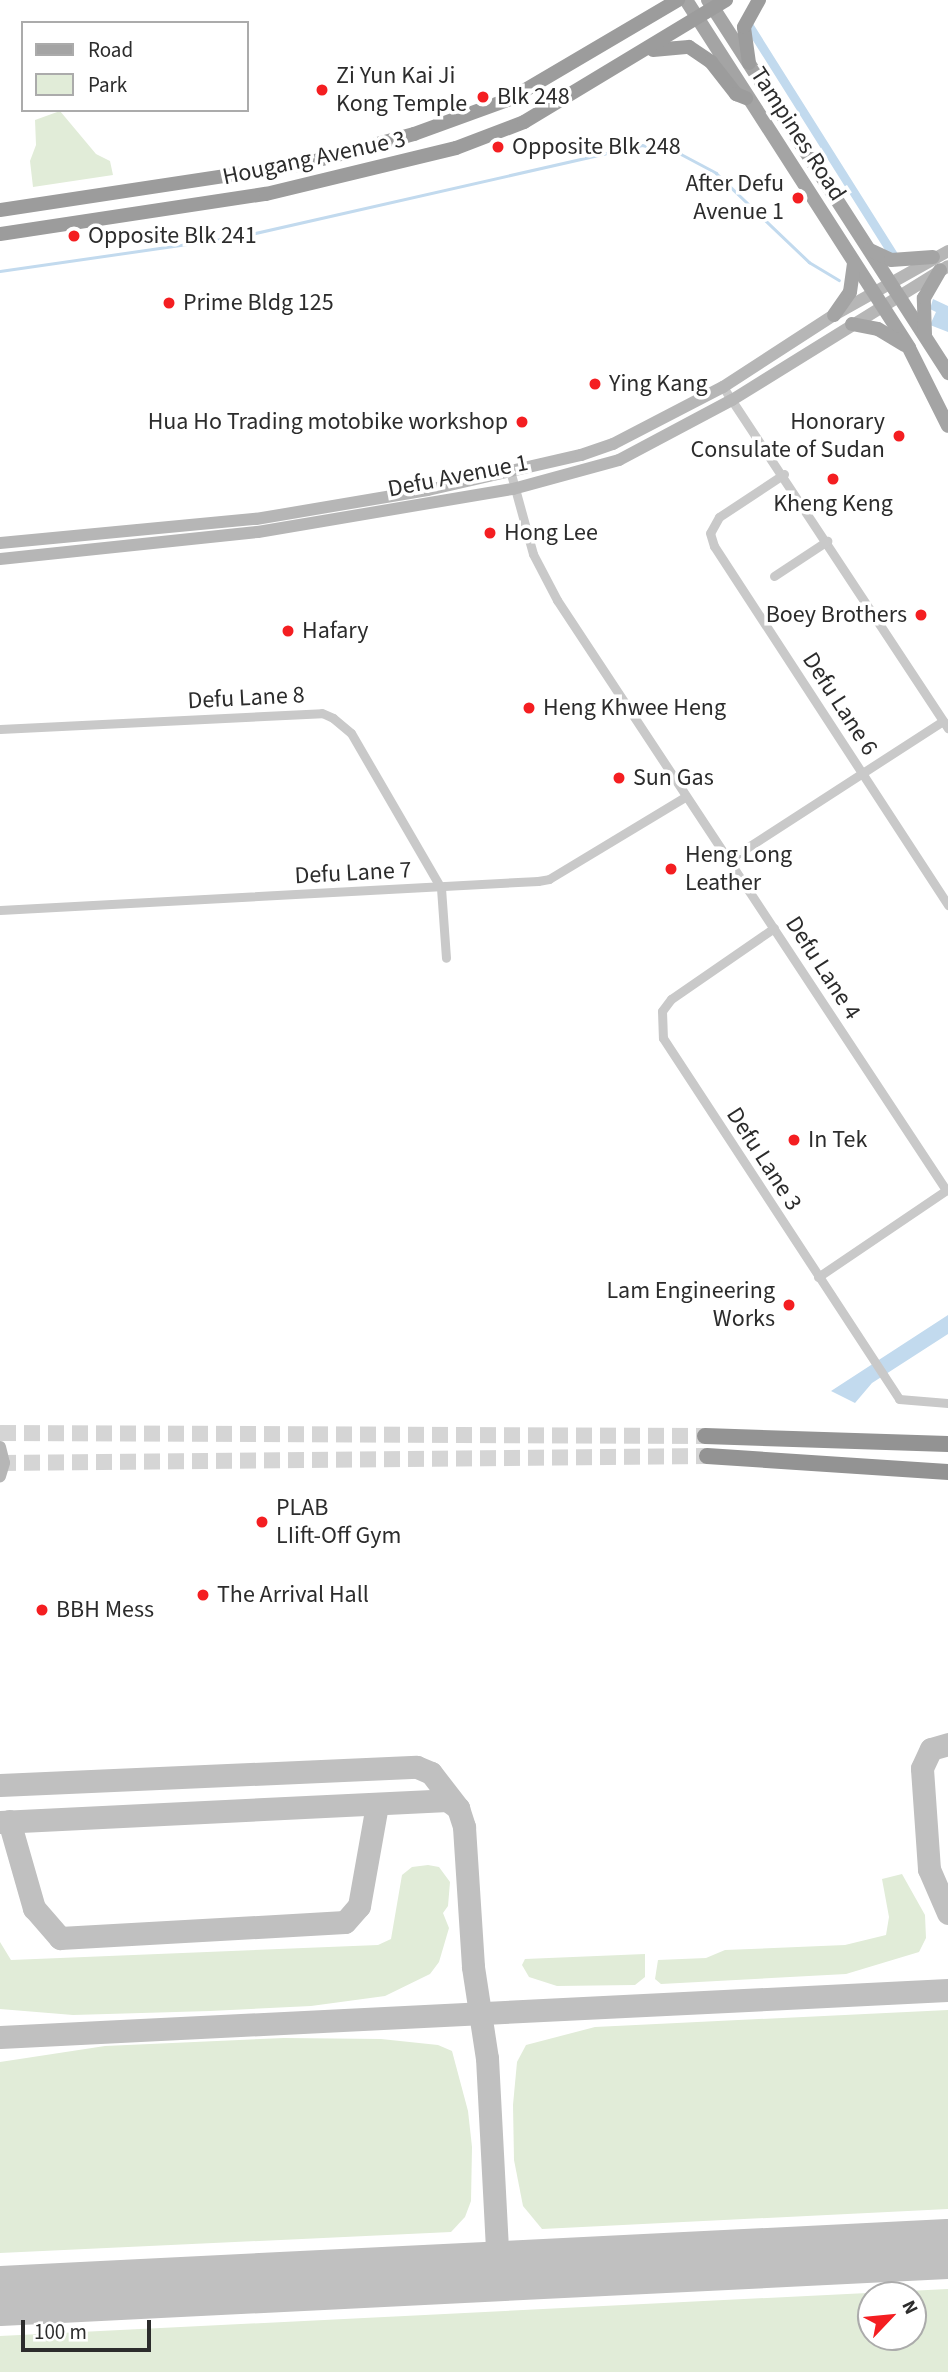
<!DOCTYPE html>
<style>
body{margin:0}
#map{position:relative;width:948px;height:2372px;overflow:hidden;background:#fff;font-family:"Source Sans 3",sans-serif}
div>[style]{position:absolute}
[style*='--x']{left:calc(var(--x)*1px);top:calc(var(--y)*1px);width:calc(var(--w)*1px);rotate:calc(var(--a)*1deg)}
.green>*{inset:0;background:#e1ecd8}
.water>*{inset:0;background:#c2daee}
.stream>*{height:2.5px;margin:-1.25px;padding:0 1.25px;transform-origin:1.25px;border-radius:1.25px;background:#c2daee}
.canal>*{height:9px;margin:-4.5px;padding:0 4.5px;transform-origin:4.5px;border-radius:4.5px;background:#c2daee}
.taxiway>*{height:23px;margin:-11.5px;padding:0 11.5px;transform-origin:11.5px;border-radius:11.5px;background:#c0c0c0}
.runway>*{height:60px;margin:-30px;padding:0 30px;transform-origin:30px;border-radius:30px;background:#c0c0c0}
.motorway-tunnel>*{height:16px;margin-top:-8px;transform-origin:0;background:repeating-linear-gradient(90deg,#d5d5d5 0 16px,transparent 0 24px)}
.minor>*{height:9px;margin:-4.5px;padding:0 4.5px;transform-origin:4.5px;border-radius:4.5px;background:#c9c9c9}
.secondary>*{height:12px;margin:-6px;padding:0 6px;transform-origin:6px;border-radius:6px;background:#b6b6b6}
.primary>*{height:14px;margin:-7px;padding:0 7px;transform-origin:7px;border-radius:7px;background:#a4a4a4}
.trunk>*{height:14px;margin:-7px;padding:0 7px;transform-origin:7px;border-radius:7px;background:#9c9c9c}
.motorway>*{height:16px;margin:-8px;padding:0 8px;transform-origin:8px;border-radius:8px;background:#939393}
.dots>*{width:19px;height:19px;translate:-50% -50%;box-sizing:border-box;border:4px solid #fff;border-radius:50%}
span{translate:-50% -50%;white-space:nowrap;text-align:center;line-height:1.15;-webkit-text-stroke:7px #fff;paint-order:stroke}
.poi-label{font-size:24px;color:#2c2c2c}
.left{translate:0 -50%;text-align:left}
.right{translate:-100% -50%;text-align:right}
.street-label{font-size:24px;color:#2c2c2c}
.legend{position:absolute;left:21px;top:21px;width:228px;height:91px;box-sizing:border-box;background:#fff;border:2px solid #ababab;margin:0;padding:9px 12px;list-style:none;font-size:21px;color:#2c2c2c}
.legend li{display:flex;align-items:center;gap:14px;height:35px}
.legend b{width:35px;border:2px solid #ababab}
.north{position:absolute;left:857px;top:2281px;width:70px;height:70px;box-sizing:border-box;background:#fff;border:2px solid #ababab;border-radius:50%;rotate:64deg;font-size:19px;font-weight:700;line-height:28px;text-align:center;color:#2c2c2c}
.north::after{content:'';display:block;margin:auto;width:24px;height:32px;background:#f41e21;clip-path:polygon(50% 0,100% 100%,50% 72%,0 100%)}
.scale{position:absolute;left:21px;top:2320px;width:130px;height:32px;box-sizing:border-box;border:4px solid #2c2c2c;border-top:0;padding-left:9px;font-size:21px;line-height:24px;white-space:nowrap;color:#2c2c2c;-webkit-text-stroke:5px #fff;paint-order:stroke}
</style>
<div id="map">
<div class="green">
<i style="clip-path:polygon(60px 111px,96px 154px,110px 161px,113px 175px,33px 187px,30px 161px,36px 145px,35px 120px)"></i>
<i style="clip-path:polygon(428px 1865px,439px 1867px,450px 1882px,448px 1906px,443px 1913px,449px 1928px,439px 1962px,430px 1974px,385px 1996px,311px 2006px,210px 2011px,73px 2015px,0 2009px,0 1942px,11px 1960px,378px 1945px,391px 1939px,402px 1875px,412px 1867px)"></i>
<i style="clip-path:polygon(902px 1874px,925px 1915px,926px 1938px,919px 1952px,846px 1974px,661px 1984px,655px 1979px,658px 1960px,706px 1958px,725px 1950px,845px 1945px,886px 1935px,889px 1917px,882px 1879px)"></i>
<i style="clip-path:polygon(645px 1954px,645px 1977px,635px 1985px,557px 1986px,529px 1977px,522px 1965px,525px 1959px)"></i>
<i style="clip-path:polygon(948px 2010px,948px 2209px,542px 2229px,523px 2206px,514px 2160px,513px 2105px,517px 2062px,526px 2045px,595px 2027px)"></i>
<i style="clip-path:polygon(284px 2038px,381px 2039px,438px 2045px,452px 2051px,468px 2111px,472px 2147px,471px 2201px,465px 2217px,451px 2232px,0 2253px,0 2062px,105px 2046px)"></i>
<i style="clip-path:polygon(evenodd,948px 2289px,948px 2372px,0 2372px,0 2336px,948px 2289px,871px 2295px,913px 2295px,913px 2337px,871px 2337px,871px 2295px)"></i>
</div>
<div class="water">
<i style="clip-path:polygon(933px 299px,948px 306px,948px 332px,930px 325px,936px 312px,930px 309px)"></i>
<i style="clip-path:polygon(948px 1315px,948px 1334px,872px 1383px,855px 1403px,831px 1391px)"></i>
</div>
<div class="stream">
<i style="--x:0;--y:271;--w:245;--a:-8.2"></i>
<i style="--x:242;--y:236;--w:410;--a:-12.8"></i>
<i style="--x:642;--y:145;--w:40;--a:13"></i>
<i style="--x:681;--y:154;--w:40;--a:28"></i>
<i style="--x:716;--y:173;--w:129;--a:43.7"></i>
<i style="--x:809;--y:262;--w:35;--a:31"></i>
</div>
<div class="canal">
<i style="--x:749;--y:26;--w:275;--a:57.8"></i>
</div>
<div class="taxiway">
<i style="--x:0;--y:1785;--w:417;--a:-2.5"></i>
<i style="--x:417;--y:1767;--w:15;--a:23"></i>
<i style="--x:431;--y:1773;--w:44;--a:52.4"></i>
<i style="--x:9;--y:1821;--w:91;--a:74"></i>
<i style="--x:34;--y:1908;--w:40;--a:49"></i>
<i style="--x:60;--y:1938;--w:285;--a:-3.2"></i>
<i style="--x:345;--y:1922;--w:21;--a:-49"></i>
<i style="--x:359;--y:1906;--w:103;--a:-79.9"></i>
<i style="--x:0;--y:1822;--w:448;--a:-2.8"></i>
<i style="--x:447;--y:1800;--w:14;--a:36"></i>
<i style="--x:458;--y:1808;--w:20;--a:72"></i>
<i style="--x:464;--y:1827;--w:140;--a:86.3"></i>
<i style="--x:473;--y:1967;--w:92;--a:81.3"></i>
<i style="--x:487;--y:2058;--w:213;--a:87"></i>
<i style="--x:948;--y:1913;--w:48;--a:-113.4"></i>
<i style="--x:929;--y:1869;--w:101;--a:-94"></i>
<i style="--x:922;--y:1768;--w:21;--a:-65"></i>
<i style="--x:931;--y:1749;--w:18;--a:-16"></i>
<i style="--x:0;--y:2037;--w:949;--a:-2.84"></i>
</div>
<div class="runway">
<i style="--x:0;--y:2296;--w:949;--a:-2.84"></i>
</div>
<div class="motorway-tunnel">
<i style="--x:0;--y:1433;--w:705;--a:0.24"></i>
<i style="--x:0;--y:1463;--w:707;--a:-0.57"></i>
</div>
<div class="minor">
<i style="--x:723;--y:387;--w:409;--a:56.6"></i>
<i style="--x:511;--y:474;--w:83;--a:74.6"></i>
<i style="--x:533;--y:554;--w:52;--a:62.4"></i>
<i style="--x:557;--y:600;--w:707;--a:56.6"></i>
<i style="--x:784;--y:474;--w:78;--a:146.5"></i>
<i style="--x:719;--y:517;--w:18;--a:119"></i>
<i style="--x:710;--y:533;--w:14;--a:73"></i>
<i style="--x:714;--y:546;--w:429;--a:56.9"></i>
<i style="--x:774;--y:576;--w:64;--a:-33.4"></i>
<i style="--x:0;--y:729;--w:322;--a:-2.8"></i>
<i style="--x:322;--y:713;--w:12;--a:24"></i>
<i style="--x:333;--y:718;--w:23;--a:40"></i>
<i style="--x:351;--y:733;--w:179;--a:59.9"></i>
<i style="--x:441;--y:888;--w:70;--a:85.9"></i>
<i style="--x:728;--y:860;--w:256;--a:-32.9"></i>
<i style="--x:0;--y:910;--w:539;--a:-3.09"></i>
<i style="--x:538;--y:881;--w:11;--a:-10"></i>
<i style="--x:549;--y:879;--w:159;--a:-31.1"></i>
<i style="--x:774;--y:928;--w:125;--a:145.4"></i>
<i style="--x:671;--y:999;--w:15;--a:127"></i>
<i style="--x:662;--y:1011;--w:27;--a:88"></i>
<i style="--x:663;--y:1038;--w:431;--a:56.8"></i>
<i style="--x:899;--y:1399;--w:49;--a:4.7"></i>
<i style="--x:818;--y:1277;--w:157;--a:-34.1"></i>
</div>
<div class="secondary">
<i style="--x:0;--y:543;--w:257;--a:-5.4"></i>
<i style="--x:256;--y:519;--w:174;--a:-9.6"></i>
<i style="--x:428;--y:490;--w:157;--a:-12.9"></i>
<i style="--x:581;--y:455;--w:34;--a:-19"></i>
<i style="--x:613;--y:444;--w:124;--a:-27.4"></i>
<i style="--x:723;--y:387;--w:132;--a:-33"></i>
<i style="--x:834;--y:315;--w:131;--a:-29.3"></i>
<i style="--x:0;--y:559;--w:259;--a:-6"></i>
<i style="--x:258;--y:532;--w:259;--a:-9.6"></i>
<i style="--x:513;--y:489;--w:110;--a:-15.3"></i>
<i style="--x:619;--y:460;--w:128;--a:-28"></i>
<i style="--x:732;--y:400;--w:254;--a:-31.8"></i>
<i style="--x:0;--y:1447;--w:16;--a:76"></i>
<i style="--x:4;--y:1463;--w:14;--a:107"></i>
</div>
<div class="primary">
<i style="--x:686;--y:0;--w:413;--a:57.3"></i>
<i style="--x:909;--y:348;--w:87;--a:63.4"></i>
<i style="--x:708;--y:0;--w:444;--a:57.2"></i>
<i style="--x:870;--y:250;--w:23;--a:25"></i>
<i style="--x:891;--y:260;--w:42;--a:-4.1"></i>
<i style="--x:834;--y:315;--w:28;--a:-55"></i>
<i style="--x:850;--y:292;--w:29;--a:-82"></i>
<i style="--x:852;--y:324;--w:26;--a:11"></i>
<i style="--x:878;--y:329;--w:31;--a:31"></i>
<i style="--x:925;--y:334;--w:36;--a:-92"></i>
<i style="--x:924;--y:298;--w:32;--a:-60"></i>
</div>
<div class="trunk">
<i style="--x:653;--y:50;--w:36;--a:-5"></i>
<i style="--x:689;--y:47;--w:27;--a:34"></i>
<i style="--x:711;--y:62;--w:41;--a:52"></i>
<i style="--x:736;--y:94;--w:11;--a:22"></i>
<i style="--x:749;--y:63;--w:36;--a:-98"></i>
<i style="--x:744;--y:27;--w:31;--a:-61"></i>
<i style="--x:0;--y:210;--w:307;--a:-8.6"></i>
<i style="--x:304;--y:164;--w:114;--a:-15.3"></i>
<i style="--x:414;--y:134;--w:102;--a:-20"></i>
<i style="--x:510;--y:99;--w:195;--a:-30.5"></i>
<i style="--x:0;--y:234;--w:269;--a:-8.6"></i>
<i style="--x:266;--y:194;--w:195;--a:-13.6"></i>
<i style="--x:456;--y:148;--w:73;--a:-20.9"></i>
<i style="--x:524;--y:122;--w:236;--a:-31.1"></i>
</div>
<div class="motorway">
<i style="--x:705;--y:1436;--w:243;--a:1.9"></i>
<i style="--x:707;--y:1456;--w:242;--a:3.8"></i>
</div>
<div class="dots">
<i style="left:322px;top:90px;background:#f41e21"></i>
<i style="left:483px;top:97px;background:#f41e21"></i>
<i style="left:498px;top:147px;background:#f41e21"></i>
<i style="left:798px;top:198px;background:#f41e21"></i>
<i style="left:74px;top:236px;background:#f41e21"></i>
<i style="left:169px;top:303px;background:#f41e21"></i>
<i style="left:595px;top:384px;background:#f41e21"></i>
<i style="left:522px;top:422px;background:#f41e21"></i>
<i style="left:899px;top:436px;background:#f41e21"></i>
<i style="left:833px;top:479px;background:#f41e21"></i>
<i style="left:490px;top:533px;background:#f41e21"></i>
<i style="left:921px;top:615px;background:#f41e21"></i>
<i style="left:288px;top:631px;background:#f41e21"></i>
<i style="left:529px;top:708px;background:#f41e21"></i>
<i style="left:619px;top:778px;background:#f41e21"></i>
<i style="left:671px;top:869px;background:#f41e21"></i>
<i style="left:794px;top:1140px;background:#f41e21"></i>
<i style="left:789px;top:1305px;background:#f41e21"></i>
<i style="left:262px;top:1522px;background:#f41e21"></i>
<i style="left:203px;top:1595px;background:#f41e21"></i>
<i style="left:42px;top:1610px;background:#f41e21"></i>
</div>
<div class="poi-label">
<span class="left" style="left:336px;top:90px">Zi Yun Kai Ji<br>Kong Temple</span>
<span class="left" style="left:497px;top:97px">Blk 248</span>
<span class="left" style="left:512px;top:147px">Opposite Blk 248</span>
<span class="right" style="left:784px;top:198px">After Defu<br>Avenue 1</span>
<span class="left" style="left:88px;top:236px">Opposite Blk 241</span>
<span class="left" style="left:183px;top:303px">Prime Bldg 125</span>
<span class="left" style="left:609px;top:384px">Ying Kang</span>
<span class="right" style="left:508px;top:422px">Hua Ho Trading motobike workshop</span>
<span class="right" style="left:885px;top:436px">Honorary<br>Consulate of Sudan</span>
<span style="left:833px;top:504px">Kheng Keng</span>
<span class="left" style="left:504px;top:533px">Hong Lee</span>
<span class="right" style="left:907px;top:615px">Boey Brothers</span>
<span class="left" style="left:302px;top:631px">Hafary</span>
<span class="left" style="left:543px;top:708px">Heng Khwee Heng</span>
<span class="left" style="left:633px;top:778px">Sun Gas</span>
<span class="left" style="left:685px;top:869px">Heng Long<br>Leather</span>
<span class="left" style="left:808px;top:1140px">In Tek</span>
<span class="right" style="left:775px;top:1305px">Lam Engineering<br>Works</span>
<span class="left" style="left:276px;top:1522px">PLAB<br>LIift-Off Gym</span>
<span class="left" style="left:217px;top:1595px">The Arrival Hall</span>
<span class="left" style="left:56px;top:1610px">BBH Mess</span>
</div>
<div class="street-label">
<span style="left:798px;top:134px;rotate:57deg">Tampines Road</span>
<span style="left:314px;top:158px;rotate:-12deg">Hougang Avenue 3</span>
<span style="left:458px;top:476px;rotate:-11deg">Defu Avenue 1</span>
<span style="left:246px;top:698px;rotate:-3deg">Defu Lane 8</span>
<span style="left:840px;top:704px;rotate:57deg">Defu Lane 6</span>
<span style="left:353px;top:873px;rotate:-3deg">Defu Lane 7</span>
<span style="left:823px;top:968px;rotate:57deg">Defu Lane 4</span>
<span style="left:764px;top:1159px;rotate:57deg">Defu Lane 3</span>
</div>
<ul class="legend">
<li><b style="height:9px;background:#a4a4a4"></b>Road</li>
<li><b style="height:19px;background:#e1ecd8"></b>Park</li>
</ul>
<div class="north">N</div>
<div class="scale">100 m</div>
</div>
